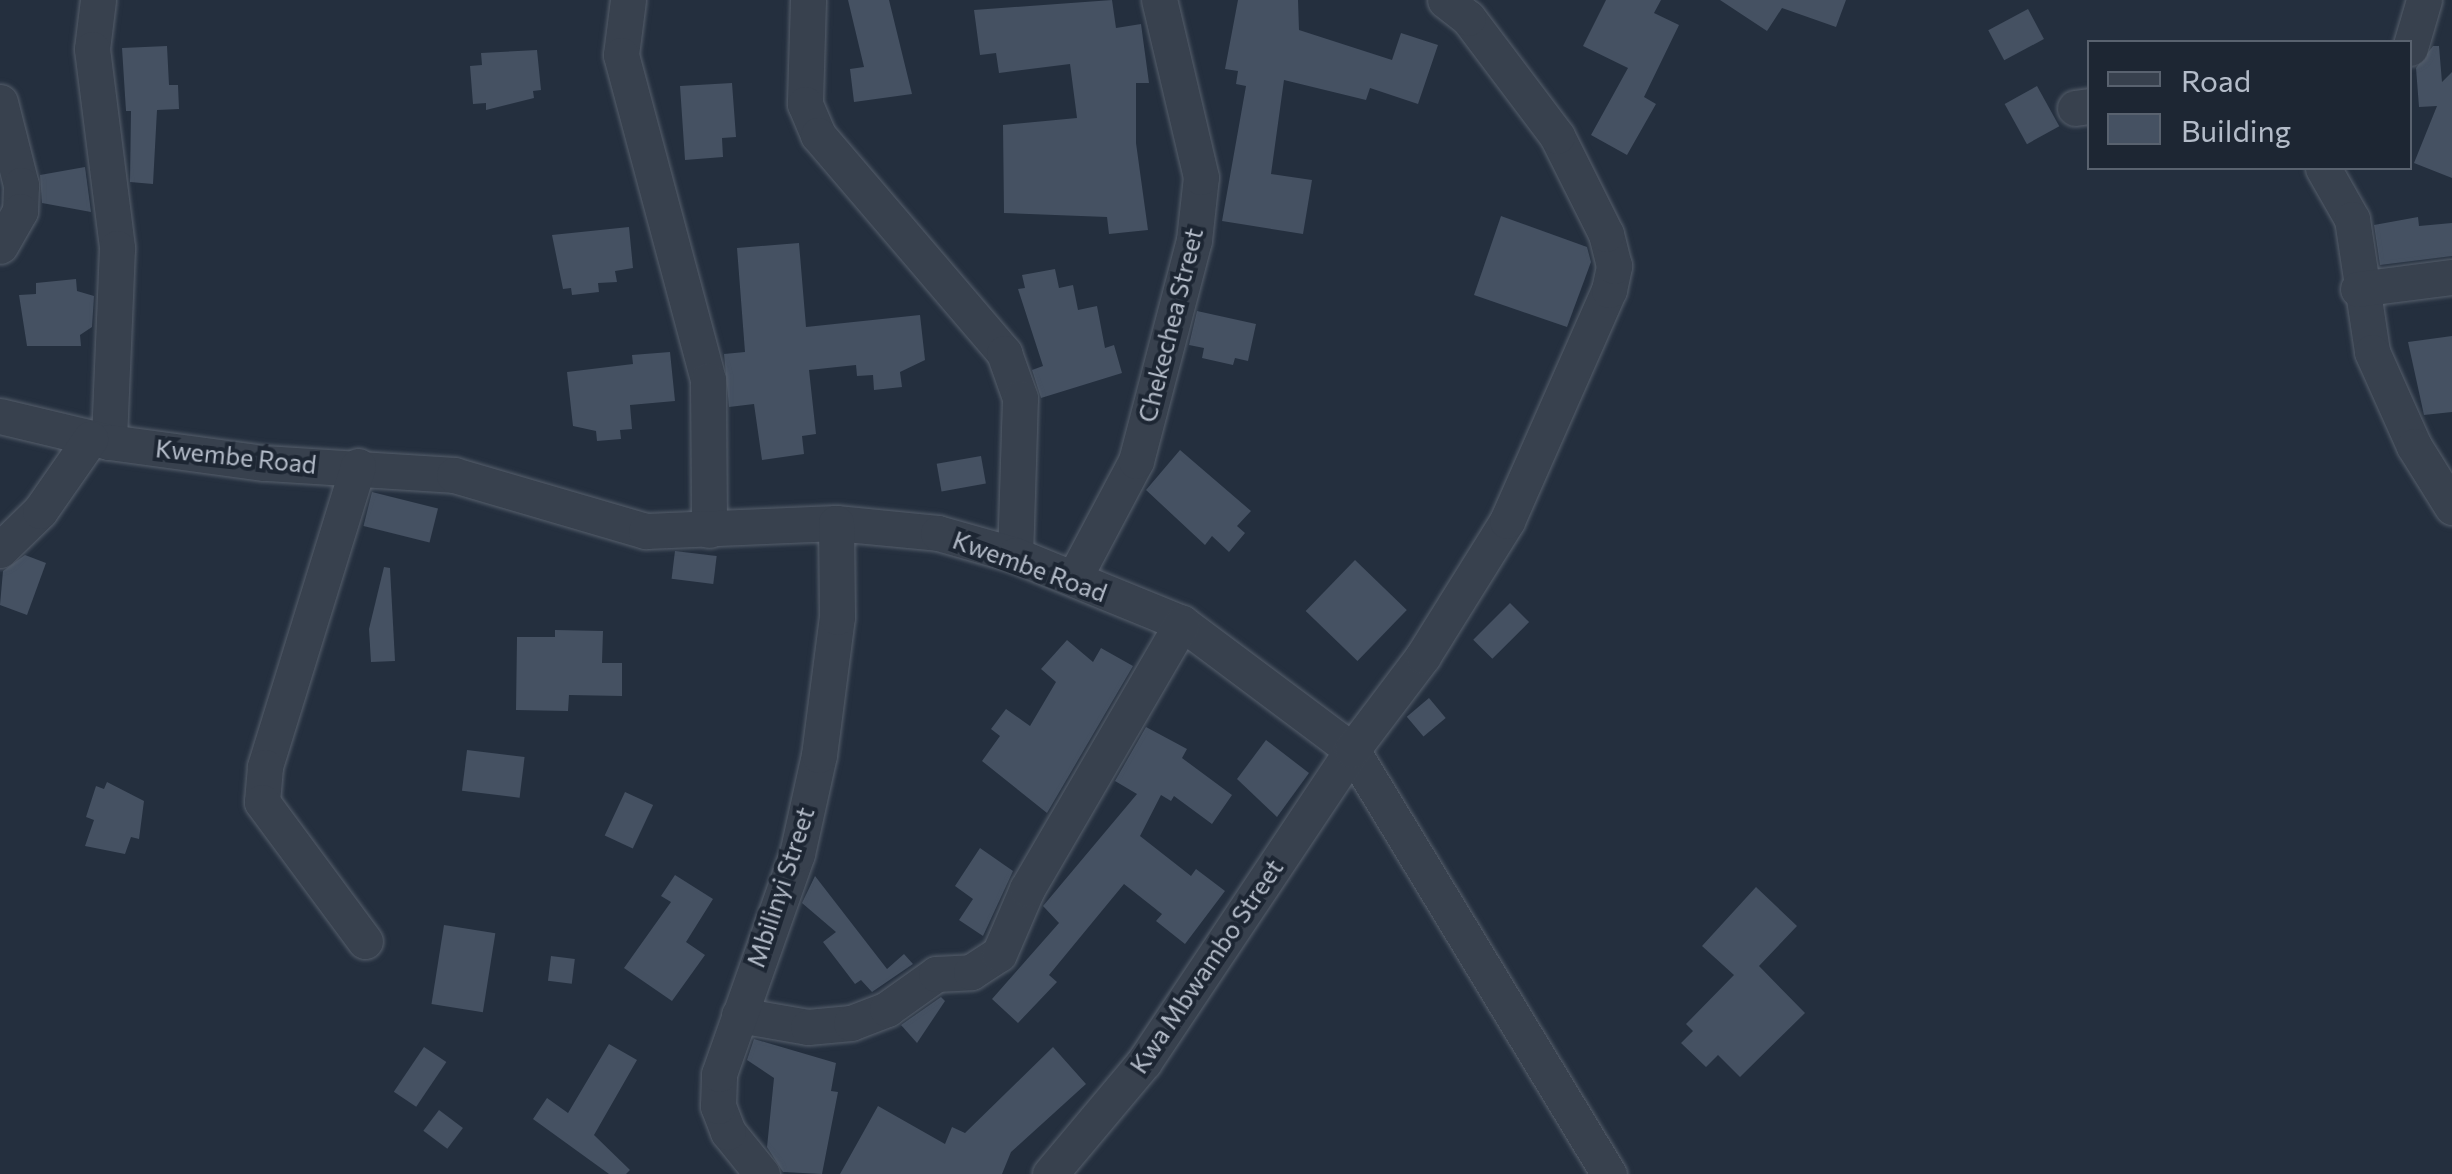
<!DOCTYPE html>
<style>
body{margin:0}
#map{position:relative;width:2452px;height:1174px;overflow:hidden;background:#242f3e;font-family:Commissioner,sans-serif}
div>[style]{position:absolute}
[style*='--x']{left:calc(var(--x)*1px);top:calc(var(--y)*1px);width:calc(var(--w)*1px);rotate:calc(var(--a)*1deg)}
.building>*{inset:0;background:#455162;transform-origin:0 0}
.roads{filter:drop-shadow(0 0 2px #565f6c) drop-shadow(0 0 2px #565f6c)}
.minor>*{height:35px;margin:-17.5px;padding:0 17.5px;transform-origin:17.5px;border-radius:17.5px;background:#38414e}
span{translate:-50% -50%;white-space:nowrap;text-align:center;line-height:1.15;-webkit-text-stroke:8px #1d2633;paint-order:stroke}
.street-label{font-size:25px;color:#b4bcc9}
.legend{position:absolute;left:2087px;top:40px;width:325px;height:130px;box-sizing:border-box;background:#1d2633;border:2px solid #59626f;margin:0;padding:12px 18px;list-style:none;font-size:30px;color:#b4bcc9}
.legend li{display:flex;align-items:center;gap:20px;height:50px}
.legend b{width:50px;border:2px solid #59626f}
</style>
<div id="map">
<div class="building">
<i style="clip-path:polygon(848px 0,889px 0,912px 94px,854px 102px,850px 69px,864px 67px)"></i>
<i style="clip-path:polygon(1112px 0,1116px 28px,1141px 24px,1149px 83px,1136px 83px,1136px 143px,1148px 230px,1109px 234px,1107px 217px,1004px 213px,1003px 125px,1077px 118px,1070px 64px,999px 73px,996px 53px,980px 55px,974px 10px)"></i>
<i style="clip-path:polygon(1238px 0,1298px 0,1299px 30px,1392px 60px,1401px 33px,1438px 45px,1418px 104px,1370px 88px,1366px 100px,1284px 80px,1271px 174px,1312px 180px,1303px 234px,1222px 221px,1246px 86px,1236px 84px,1238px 71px,1225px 69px)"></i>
<i style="clip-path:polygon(1606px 0,1661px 0,1654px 13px,1679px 25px,1644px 97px,1656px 104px,1627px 155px,1591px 135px,1628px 68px,1583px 46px)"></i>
<i style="clip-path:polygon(1720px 0,1846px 0,1836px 27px,1782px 8px,1767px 31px)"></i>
<i style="left:2028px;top:9px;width:34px;height:45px;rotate:62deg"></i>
<i style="clip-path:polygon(167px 46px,169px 85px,178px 85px,179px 109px,157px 110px,153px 184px,130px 182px,131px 111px,126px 111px,122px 48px)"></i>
<i style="clip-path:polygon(2433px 46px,2439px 46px,2442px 82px,2452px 72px,2452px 178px,2414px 163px,2437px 106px,2419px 107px,2416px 68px)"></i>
<i style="clip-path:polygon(537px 50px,541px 90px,533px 91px,534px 98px,486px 110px,486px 103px,473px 104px,470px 66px,482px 65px,481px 53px)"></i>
<i style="clip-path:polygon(732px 83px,736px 137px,722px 138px,723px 157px,685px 160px,680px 86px)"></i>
<i style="left:2037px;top:86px;width:46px;height:37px;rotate:61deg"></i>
<i style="clip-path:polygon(85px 167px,91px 212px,42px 203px,40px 175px)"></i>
<i style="clip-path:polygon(1501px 216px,1587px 247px,1591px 262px,1567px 327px,1474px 295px)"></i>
<i style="clip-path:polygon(2418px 217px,2419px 226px,2452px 223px,2452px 256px,2380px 265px,2374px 225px)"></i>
<i style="clip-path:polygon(629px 227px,633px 268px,615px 271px,617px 282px,598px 283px,599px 292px,572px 295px,571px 288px,563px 289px,552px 235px)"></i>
<i style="clip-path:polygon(799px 243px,806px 327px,920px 315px,925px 360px,900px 372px,902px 387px,874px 390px,873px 375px,857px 376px,856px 365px,809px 370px,816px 434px,802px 436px,804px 454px,762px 460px,754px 404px,729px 407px,724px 354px,745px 352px,737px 248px)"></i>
<i style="clip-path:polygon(1055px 269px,1059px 288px,1073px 285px,1078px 310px,1097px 306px,1105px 348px,1114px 345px,1122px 373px,1041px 398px,1032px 370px,1043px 366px,1018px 289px,1025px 288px,1022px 275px)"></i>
<i style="clip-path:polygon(76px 279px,77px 291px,94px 296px,92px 327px,80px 335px,81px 346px,27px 346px,19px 295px,36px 294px,36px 283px)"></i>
<i style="clip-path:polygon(1197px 311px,1256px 324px,1248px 361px,1235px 358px,1233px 365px,1202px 358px,1204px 348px,1189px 345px)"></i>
<i style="clip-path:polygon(2452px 336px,2452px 412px,2424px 415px,2408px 342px)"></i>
<i style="clip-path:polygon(670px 352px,675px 401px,630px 405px,632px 429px,620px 430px,621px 439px,597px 441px,596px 431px,573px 426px,567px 372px,633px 364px,632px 355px)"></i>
<i style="clip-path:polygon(1180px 450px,1251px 511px,1237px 526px,1245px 533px,1229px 552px,1212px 536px,1205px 545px,1146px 490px)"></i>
<i style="left:981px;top:456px;width:28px;height:45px;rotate:80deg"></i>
<i style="left:372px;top:492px;width:68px;height:35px;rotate:14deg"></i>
<i style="left:675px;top:551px;width:42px;height:28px;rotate:7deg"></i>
<i style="clip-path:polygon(25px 555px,46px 563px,27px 615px,0 605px,3px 571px)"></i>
<i style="left:1355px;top:560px;width:72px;height:71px;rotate:44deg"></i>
<i style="clip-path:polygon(384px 567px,390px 568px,395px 661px,371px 662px,369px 629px)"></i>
<i style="left:1510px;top:603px;width:27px;height:52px;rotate:45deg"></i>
<i style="clip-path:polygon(555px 630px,603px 631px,602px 663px,622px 663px,622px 696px,569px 695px,568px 711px,516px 710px,517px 637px,555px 637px)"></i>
<i style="clip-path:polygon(1067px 640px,1093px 662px,1101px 648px,1133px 666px,1047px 813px,982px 761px,1000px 736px,991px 729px,1006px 709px,1030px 726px,1056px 682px,1041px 669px)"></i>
<i style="left:1429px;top:698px;width:26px;height:29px;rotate:50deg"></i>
<i style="clip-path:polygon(1146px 727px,1187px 749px,1182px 758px,1232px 795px,1212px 824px,1174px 796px,1171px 801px,1161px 795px,1140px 836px,1191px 876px,1196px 869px,1225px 891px,1185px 944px,1156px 921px,1162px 914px,1124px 884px,1049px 975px,1057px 982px,1018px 1023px,992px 999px,1059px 923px,1043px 906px,1137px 794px,1115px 781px)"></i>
<i style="clip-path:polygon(1266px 740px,1309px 773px,1277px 817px,1237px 779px)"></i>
<i style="left:467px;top:750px;width:58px;height:41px;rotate:7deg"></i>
<i style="clip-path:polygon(107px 782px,144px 801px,139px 839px,131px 837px,125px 854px,85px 846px,94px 820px,86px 817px,96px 786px,104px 789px)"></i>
<i style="left:625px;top:792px;width:31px;height:48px;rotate:25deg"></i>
<i style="clip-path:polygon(980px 848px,1013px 871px,983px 936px,959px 920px,973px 899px,955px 886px)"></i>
<i style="clip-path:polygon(675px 875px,713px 899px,686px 942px,705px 955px,672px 1001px,624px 968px,671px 902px,661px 896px)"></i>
<i style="clip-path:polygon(815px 876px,887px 969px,904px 954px,913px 964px,872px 992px,861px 980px,855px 984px,823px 942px,836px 932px,802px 903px)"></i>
<i style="clip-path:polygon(1756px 887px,1797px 926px,1759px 966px,1805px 1013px,1740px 1077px,1718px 1055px,1706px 1067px,1681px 1043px,1693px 1031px,1686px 1024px,1734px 975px,1702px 946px)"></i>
<i style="left:444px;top:925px;width:52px;height:80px;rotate:9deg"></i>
<i style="left:551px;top:956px;width:24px;height:25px;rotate:7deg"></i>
<i style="clip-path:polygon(941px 997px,945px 1001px,917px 1043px,901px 1025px)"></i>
<i style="clip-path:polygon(754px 1039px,836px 1063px,831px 1091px,838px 1092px,822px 1174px,783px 1172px,767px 1147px,774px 1078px,747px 1060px)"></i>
<i style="clip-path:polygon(609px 1044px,637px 1060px,594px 1135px,630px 1170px,626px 1174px,609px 1174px,533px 1119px,547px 1098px,568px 1113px)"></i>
<i style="left:424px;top:1047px;width:27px;height:54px;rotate:34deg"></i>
<i style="clip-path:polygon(1053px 1047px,1086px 1084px,1011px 1152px,1002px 1174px,840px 1174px,878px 1106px,945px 1144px,952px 1127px,965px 1133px)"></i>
<i style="left:439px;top:1110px;width:30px;height:26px;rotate:37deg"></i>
</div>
<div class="roads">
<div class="minor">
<i style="--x:98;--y:0;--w:49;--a:97"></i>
<i style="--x:92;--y:49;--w:201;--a:82.8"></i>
<i style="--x:117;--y:248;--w:194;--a:92.4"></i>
<i style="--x:628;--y:0;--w:55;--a:97.3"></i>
<i style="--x:621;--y:55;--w:336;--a:75"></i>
<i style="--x:708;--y:380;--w:150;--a:89.6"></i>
<i style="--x:808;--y:0;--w:104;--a:91.7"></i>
<i style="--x:805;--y:104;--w:34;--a:67"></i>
<i style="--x:818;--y:135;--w:287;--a:49.5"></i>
<i style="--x:1004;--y:353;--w:48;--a:70.4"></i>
<i style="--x:1020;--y:398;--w:157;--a:91.8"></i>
<i style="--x:2410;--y:48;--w:50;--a:-73.7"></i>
<i style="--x:0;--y:102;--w:86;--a:75.8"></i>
<i style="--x:21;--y:185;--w:26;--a:92"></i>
<i style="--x:20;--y:211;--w:40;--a:119.7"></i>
<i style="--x:2075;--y:108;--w:15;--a:-8"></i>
<i style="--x:2323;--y:168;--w:59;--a:60.4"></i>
<i style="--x:2352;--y:219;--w:134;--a:81.4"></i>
<i style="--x:2372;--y:352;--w:103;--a:65.9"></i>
<i style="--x:2414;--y:446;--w:72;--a:58.1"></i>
<i style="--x:2358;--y:289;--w:95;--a:-7.3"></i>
<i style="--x:0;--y:416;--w:112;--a:13.4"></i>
<i style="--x:109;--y:442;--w:157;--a:7.7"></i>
<i style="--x:265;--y:463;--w:189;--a:3.6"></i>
<i style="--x:454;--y:475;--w:200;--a:16.3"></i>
<i style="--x:646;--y:531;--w:190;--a:-2.4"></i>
<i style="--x:836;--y:523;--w:102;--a:5.6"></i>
<i style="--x:938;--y:533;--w:80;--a:15.9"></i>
<i style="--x:1015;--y:555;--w:180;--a:22.2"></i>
<i style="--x:1182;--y:623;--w:212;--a:36.8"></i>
<i style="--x:1352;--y:750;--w:496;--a:58.8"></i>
<i style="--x:358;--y:466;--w:315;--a:107.2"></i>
<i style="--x:265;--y:767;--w:35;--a:95"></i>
<i style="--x:262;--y:802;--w:173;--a:53.5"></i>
<i style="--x:0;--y:550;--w:56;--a:-44.3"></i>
<i style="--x:40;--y:511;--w:88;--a:-55.2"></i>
<i style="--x:1074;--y:578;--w:132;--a:-62.1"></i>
<i style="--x:1136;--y:461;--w:228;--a:-75.3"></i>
<i style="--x:1194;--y:240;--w:63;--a:-83.7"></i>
<i style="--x:1201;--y:177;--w:182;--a:-103.3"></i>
<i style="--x:739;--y:1015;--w:70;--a:9.9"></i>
<i style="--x:808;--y:1027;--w:43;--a:-5.3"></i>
<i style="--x:851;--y:1023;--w:39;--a:-21"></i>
<i style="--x:887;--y:1009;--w:60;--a:-35.5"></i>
<i style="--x:936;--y:974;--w:35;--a:-3"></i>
<i style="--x:971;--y:972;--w:33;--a:-33"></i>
<i style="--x:999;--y:954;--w:71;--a:-66.7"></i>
<i style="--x:1027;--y:889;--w:308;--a:-59.8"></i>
<i style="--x:762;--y:1174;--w:54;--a:-129"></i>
<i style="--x:728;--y:1132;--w:28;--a:-111"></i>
<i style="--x:718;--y:1106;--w:32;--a:-88"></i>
<i style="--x:719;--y:1074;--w:233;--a:-70.5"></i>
<i style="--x:797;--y:854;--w:101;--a:-77.5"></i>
<i style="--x:819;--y:755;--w:139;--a:-82.6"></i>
<i style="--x:837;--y:617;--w:94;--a:-90.6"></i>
<i style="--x:1050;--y:1174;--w:146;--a:-50"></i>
<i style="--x:1144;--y:1062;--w:375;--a:-56.3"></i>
<i style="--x:1352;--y:750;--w:118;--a:-52.9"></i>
<i style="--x:1423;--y:656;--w:159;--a:-58.1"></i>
<i style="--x:1507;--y:521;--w:253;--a:-66.2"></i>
<i style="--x:1609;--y:290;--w:25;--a:-78"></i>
<i style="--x:1614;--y:266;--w:33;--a:-104"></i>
<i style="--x:1606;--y:234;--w:110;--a:-116.6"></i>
<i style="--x:1557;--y:136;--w:148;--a:-127"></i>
<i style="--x:1468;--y:18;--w:29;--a:-142"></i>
</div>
</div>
<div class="street-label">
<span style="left:1170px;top:325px;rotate:-76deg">Chekechea Street</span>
<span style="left:236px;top:456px;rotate:6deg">Kwembe Road</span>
<span style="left:1030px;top:566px;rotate:20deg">Kwembe Road</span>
<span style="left:780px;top:887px;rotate:-72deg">Mbilinyi Street</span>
<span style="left:1206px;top:966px;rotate:-56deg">Kwa Mbwambo Street</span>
</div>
<ul class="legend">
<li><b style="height:12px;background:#38414e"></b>Road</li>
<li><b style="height:28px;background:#455162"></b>Building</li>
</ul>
</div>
